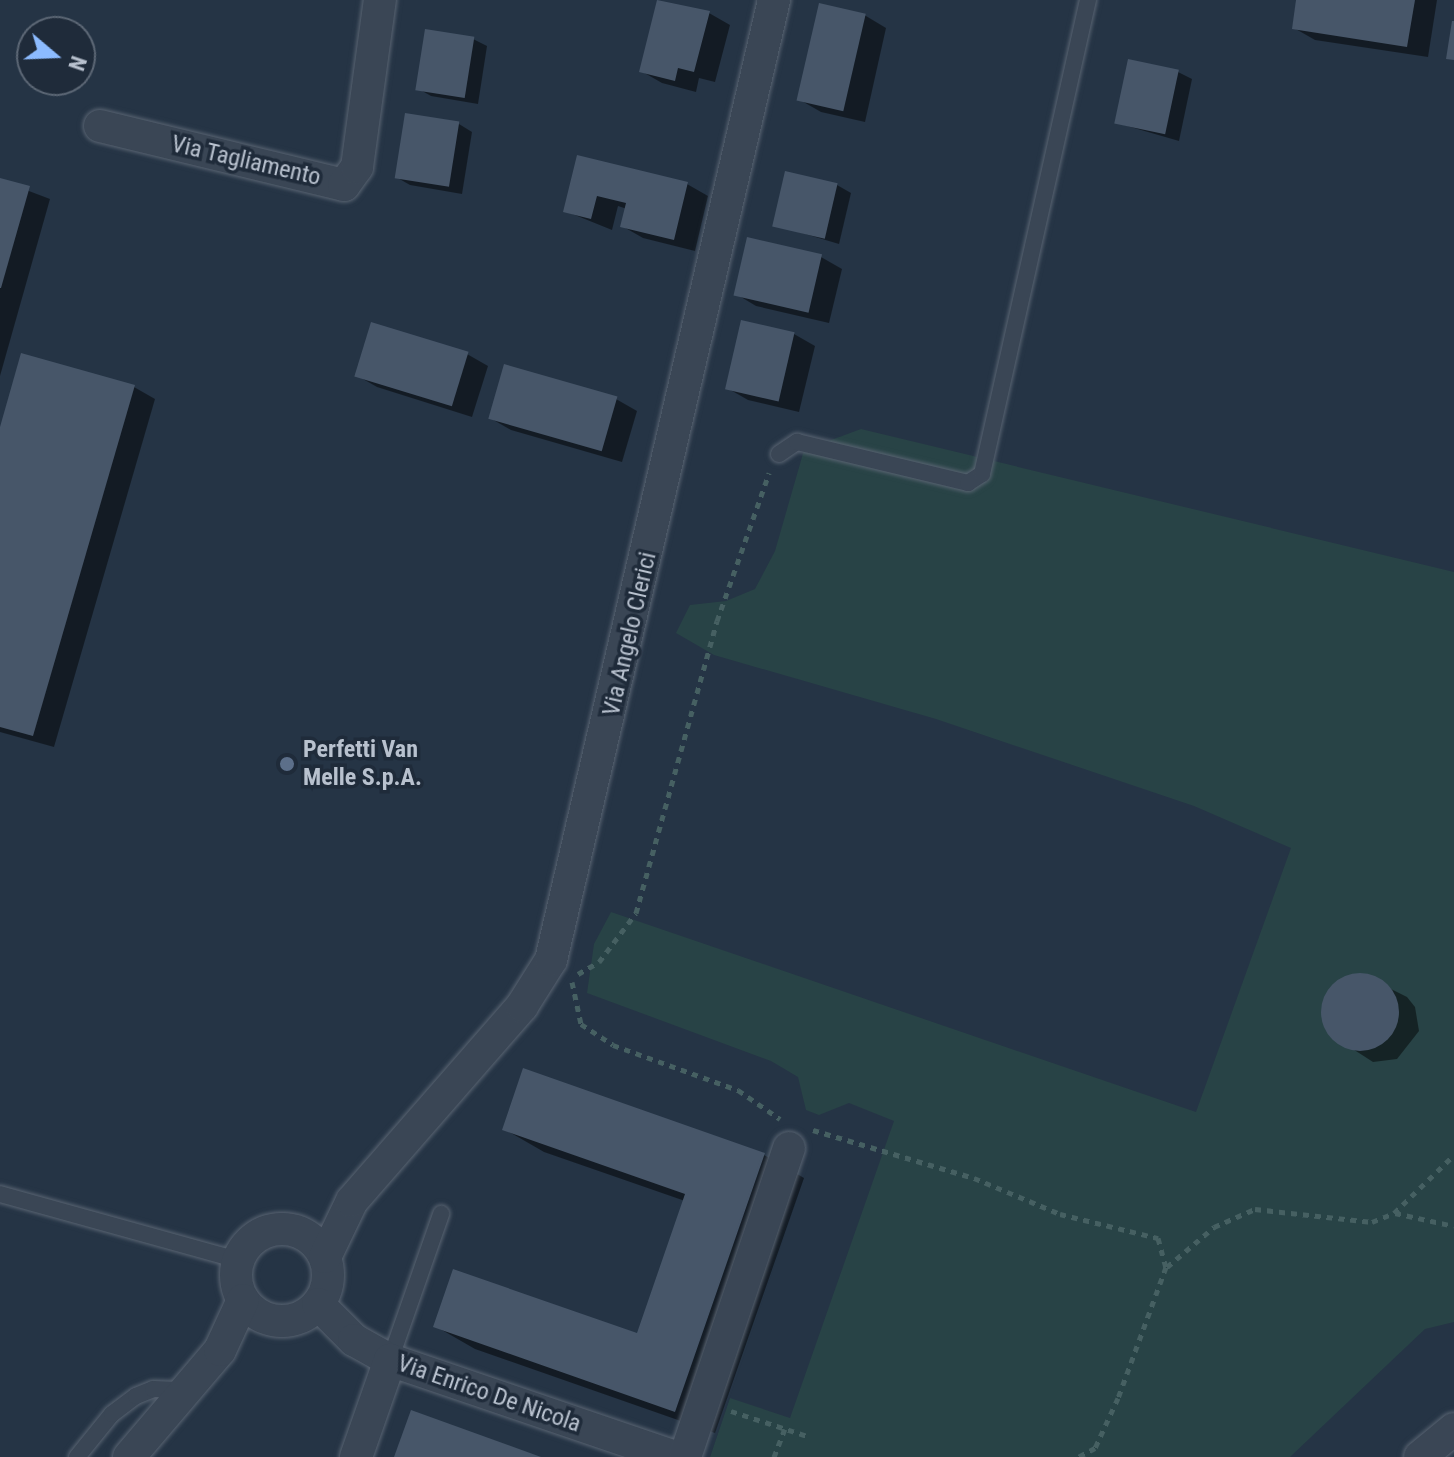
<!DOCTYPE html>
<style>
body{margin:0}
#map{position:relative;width:1454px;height:1457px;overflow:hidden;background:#253445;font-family:"Roboto Condensed",sans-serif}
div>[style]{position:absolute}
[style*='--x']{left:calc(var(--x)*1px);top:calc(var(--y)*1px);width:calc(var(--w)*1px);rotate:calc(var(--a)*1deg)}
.green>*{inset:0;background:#284346}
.shadow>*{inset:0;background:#0007}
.building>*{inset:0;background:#475669;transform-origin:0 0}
.round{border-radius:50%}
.path>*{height:5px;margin-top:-2.5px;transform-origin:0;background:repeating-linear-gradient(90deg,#466062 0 6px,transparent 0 12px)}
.roads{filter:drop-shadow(0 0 2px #596472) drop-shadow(0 0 2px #596472)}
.service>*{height:16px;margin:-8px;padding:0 8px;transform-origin:8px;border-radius:8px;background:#3a4655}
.minor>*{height:32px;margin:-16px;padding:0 16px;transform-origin:16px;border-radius:16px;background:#3a4655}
.minor>.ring{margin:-16px;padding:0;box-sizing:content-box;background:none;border:32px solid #3a4655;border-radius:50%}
.dots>*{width:22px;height:22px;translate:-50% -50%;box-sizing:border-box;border:4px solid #1f2b3a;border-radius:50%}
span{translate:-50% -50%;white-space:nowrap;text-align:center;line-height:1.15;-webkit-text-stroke:7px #1f2b3a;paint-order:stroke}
.street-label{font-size:24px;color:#b8c1ce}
.poi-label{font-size:24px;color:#b8c1ce;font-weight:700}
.left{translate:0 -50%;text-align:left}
.north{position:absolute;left:16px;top:16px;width:80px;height:80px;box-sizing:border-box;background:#1f2b3a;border:2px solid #5c6775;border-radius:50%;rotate:109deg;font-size:22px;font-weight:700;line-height:32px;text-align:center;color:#b8c1ce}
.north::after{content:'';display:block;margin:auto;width:28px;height:36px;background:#8cbbff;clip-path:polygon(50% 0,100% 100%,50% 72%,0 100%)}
</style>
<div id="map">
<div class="green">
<i style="clip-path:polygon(861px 429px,1454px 572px,1454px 1322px,1425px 1329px,1290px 1457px,710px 1457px,730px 1398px,790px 1418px,894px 1121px,849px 1103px,819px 1115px,806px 1110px,798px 1077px,771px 1061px,587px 993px,594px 944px,611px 912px,1196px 1112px,1291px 848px,1194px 806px,936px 719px,714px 655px,676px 633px,690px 605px,726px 601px,755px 589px,775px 551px,804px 450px)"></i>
</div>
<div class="shadow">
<i style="clip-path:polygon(1298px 0,1437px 0,1428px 57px,1315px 40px,1294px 28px)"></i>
<i style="clip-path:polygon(821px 6px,866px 16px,886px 28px,865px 122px,821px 112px,800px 100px)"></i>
<i style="clip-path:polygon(709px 13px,730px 25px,715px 82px,699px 78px,696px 92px,662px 83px,641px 71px)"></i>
<i style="clip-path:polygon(473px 39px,487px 46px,478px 104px,431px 96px,417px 88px)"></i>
<i style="clip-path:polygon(1178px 72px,1192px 79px,1179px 141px,1117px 123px)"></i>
<i style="clip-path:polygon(459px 124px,472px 132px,462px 194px,410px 185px,396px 177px)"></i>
<i style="clip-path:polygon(578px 157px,687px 184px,708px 196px,695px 251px,643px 238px,622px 226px,627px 209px,618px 206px,612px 230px,565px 211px)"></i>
<i style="clip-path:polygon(0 180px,50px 199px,0 376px)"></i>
<i style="clip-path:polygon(837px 185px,851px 193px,839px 244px,775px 225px)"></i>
<i style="clip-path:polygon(821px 257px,842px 269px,829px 323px,756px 306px,736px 294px)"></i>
<i style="clip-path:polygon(372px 324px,467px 354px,488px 366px,472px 417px,377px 387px,356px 375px)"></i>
<i style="clip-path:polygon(794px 334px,815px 346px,799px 412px,748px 400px,727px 388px)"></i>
<i style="clip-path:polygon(134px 387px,155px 399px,54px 747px,0 732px,0 435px)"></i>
<i style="clip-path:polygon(616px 399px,637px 411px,622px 462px,511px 430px,490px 418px)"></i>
<i style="clip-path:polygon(1363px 975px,1407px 997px,1415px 1007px,1419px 1031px,1397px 1059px,1373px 1062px,1331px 1035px,1322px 1012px,1325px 1000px,1340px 981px)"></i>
<i style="clip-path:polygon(504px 1129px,764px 1155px,804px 1178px,715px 1433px,475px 1349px,435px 1326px,638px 1336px,685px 1201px,544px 1152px)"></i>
</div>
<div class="building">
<i style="clip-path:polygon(657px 0,710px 11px,694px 72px,678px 68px,675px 81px,639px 72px)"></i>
<i style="clip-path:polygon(1296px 0,1415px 0,1407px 47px,1292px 29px)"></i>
<i style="left:819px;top:3px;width:48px;height:100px;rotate:13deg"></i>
<i style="clip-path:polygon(1452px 21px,1454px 21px,1454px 60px,1446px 59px)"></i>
<i style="left:425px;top:29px;width:50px;height:62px;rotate:9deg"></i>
<i style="left:1128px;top:59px;width:52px;height:66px;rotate:12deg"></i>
<i style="left:405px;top:113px;width:55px;height:66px;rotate:9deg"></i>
<i style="clip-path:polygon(577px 155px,688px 182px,674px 240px,620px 227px,626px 203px,597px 196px,591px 219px,563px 212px)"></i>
<i style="left:785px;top:171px;width:54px;height:57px;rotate:13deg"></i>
<i style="clip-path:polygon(0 178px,30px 186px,1px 288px,0 288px)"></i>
<i style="left:747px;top:237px;width:77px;height:60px;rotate:13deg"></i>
<i style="left:741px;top:320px;width:55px;height:71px;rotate:13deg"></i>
<i style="left:371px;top:322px;width:102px;height:57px;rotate:17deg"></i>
<i style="clip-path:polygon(21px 353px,135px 385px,33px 736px,0 727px,0 427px)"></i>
<i style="left:504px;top:364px;width:118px;height:57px;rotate:16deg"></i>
<i class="round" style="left:1321px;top:973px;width:78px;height:78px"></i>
<i style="clip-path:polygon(523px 1068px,765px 1153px,675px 1412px,433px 1327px,453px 1269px,637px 1333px,685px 1194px,502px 1130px)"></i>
<i style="clip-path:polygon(411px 1410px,541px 1457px,394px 1457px)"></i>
</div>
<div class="path">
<i style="--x:578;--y:974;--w:24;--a:-30"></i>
<i style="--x:599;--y:962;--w:61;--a:-52.9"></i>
<i style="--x:636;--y:913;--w:303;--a:-74.5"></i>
<i style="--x:717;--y:621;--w:157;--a:-70.6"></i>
<i style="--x:572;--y:982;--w:43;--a:77.9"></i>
<i style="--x:581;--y:1024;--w:38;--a:33"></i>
<i style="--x:613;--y:1045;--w:133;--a:19.8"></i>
<i style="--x:738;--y:1090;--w:51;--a:34.6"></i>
<i style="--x:813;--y:1130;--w:168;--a:16.6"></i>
<i style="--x:974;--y:1178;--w:93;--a:22.7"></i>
<i style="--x:1060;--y:1214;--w:101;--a:13.8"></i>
<i style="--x:1158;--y:1238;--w:30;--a:75"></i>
<i style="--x:1166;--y:1267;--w:140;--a:110.1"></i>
<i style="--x:1118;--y:1398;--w:55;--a:114.7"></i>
<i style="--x:1095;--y:1448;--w:19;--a:152"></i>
<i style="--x:1395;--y:1213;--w:60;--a:12.4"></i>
<i style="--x:1167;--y:1267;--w:62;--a:-40.4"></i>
<i style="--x:1214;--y:1227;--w:45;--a:-23.7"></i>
<i style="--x:1255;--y:1209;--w:118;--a:6.3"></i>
<i style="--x:1372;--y:1222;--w:24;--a:-22"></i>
<i style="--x:1394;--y:1213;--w:83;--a:-44"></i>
<i style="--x:731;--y:1411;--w:83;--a:18.2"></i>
<i style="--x:774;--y:1457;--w:30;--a:-69"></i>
</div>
<div class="roads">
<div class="service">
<i style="--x:779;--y:454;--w:22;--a:-34"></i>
<i style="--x:797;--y:442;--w:176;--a:13.5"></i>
<i style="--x:968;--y:483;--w:17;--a:-33"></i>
<i style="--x:982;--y:474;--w:486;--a:-77.4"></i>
<i style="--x:0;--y:1194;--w:247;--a:15.5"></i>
<i style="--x:390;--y:1360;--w:155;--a:-70.7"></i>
<i style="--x:77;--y:1457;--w:55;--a:-50.9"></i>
<i style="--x:112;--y:1414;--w:30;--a:-37"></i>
<i style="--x:136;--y:1396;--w:18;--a:-22"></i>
<i style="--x:153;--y:1389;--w:33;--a:2"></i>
</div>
<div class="minor">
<i style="--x:100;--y:126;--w:251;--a:13.6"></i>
<i style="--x:344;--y:185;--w:22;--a:-54"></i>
<i style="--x:357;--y:167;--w:169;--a:-82.2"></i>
<i class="ring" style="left:236px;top:1229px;width:60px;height:60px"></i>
<i style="--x:325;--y:1257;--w:62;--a:-64.3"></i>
<i style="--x:352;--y:1201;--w:259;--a:-48.9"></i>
<i style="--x:522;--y:1006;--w:54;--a:-57.8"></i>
<i style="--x:551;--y:960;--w:986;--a:-76.92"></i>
<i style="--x:318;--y:1304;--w:51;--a:45"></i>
<i style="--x:354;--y:1340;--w:41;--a:29.1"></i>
<i style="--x:390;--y:1360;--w:301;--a:18.8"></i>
<i style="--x:129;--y:1457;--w:140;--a:-49.6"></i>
<i style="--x:220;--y:1350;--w:55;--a:-65.3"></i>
<i style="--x:356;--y:1457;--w:103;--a:-70.7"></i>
<i style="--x:685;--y:1457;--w:326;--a:-71.4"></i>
<i style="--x:1420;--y:1457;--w:44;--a:-39.5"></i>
</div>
</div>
<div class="dots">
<i style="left:287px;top:764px;background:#5c6f8a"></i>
</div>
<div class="street-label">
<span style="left:246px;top:161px;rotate:13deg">Via Tagliamento</span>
<span style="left:630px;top:634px;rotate:-77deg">Via Angelo Clerici</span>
<span style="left:489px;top:1394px;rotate:19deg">Via Enrico De Nicola</span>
</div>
<div class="poi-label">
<span class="left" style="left:303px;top:764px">Perfetti Van<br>Melle S.p.A.</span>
</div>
<div class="north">N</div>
</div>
